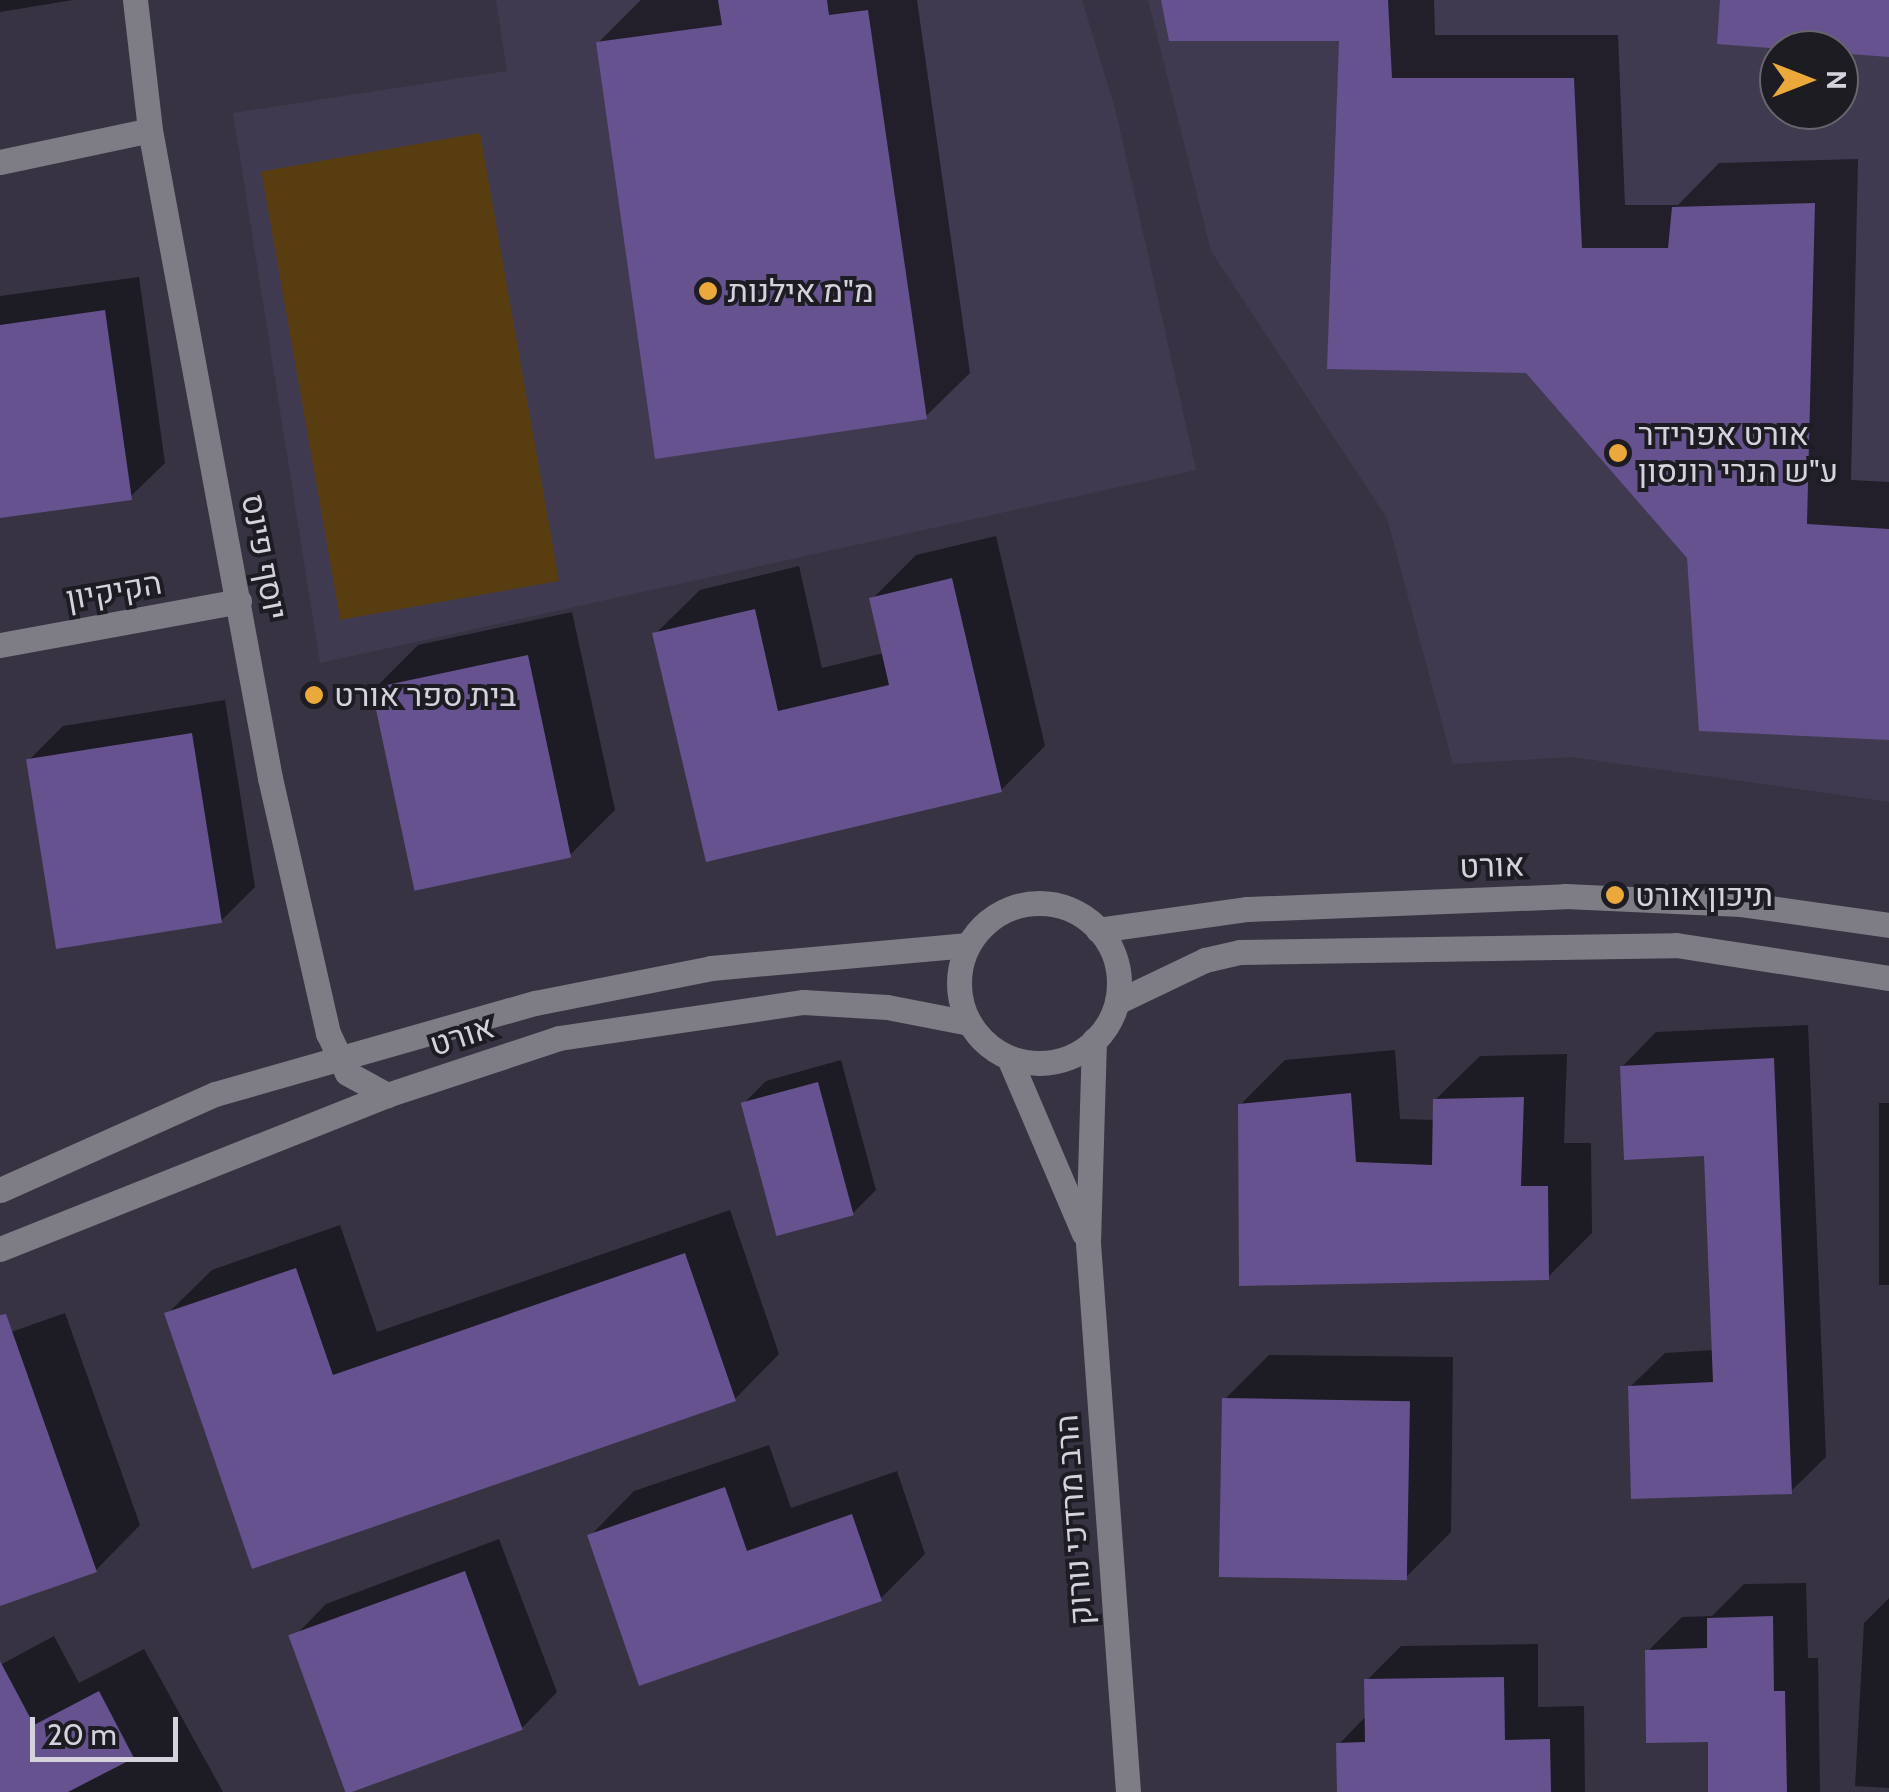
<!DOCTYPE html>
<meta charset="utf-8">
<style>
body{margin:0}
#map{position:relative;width:1889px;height:1792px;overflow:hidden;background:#373343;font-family:Cabin,Heebo,sans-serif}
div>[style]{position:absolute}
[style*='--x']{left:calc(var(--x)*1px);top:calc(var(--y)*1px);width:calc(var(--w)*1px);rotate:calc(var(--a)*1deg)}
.built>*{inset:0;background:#403a50}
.green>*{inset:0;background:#583d11;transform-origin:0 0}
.shadow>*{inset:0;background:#0007;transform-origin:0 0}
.building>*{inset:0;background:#66528e;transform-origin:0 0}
.minor>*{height:25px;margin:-12.5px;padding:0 12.5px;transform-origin:12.5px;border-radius:12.5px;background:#7e7c84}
.minor>.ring{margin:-12.5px;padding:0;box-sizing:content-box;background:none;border:25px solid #7e7c84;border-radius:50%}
.dots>*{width:28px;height:28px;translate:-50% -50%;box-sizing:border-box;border:5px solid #1e1c23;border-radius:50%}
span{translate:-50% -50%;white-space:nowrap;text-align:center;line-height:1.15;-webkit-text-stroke:8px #1e1c23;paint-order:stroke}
.poi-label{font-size:32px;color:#d5d2dd}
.left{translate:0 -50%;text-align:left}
.street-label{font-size:32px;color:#d5d2dd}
.north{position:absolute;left:1759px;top:30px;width:100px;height:100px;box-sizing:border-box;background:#1e1c23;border:2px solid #67656d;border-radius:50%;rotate:90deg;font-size:28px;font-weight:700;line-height:40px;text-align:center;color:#d5d2dd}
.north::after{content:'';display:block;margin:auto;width:35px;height:45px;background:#eca93b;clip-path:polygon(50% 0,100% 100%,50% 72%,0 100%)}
.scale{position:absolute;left:30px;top:1717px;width:148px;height:45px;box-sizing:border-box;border:5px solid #d5d2dd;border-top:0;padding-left:12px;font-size:30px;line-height:35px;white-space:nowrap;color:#d5d2dd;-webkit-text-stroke:8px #1e1c23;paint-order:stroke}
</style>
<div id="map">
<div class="built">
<i style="clip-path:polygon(496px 0,1082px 0,1116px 112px,1196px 470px,320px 663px,233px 113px,507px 71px)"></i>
<i style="clip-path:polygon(evenodd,1148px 0,1889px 0,1889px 802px,1572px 757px,1453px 764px,1387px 518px,1211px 251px,1148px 0,1779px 50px,1839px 50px,1839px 110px,1779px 110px,1779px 50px)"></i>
</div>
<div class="green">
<i style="left:480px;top:133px;width:455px;height:222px;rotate:80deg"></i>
</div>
<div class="shadow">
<i style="clip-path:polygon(0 0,73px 0,0 12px)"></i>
<i style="clip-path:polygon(641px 0,917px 0,970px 373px,925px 417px,598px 43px)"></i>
<i style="clip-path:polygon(1164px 0,1434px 0,1435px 35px,1618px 35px,1625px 205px,1678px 205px,1719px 163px,1858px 159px,1851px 480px,1889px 482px,1889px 738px,1690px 557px,1341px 38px)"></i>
<i style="clip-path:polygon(139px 277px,165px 463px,130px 497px,0 515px,0 296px)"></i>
<i style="clip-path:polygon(996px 536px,1045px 746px,1001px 790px,708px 859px,655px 634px,700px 590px,799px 566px,822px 668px,884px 653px,872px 599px,916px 555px)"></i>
<i style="clip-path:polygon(572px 612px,615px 810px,571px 854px,374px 689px,418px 645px)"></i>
<i style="clip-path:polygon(225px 700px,255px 887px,221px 921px,29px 760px,63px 726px)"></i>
<i style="clip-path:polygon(1808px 1025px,1826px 1457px,1791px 1491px,1630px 1387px,1665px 1353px,1714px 1350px,1706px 1153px,1622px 1067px,1656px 1032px)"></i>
<i style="clip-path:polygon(1395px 1050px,1400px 1119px,1435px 1120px,1435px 1100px,1480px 1056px,1567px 1054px,1564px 1143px,1591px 1143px,1592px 1233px,1548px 1277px,1240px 1105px,1285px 1060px)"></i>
<i style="clip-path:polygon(841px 1060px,876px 1190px,853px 1213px,743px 1104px,766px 1081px)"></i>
<i style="left:1889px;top:1103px;width:182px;height:10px;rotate:90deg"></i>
<i style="clip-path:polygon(730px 1210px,779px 1354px,735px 1399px,253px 1566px,167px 1314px,212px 1270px,340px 1225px,377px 1332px)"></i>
<i style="clip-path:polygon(65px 1313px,140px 1525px,96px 1570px,0 1604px,0 1336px)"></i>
<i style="clip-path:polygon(1269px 1355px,1453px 1357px,1451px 1532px,1407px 1576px,1225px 1399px)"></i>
<i style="clip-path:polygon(769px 1445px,791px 1508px,897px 1471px,925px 1554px,881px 1598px,590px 1536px,634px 1491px)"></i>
<i style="clip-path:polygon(499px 1539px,557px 1692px,523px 1727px,348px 1792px,292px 1639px,326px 1604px)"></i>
<i style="clip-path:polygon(1806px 1583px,1808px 1658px,1818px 1658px,1820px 1792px,1711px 1792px,1710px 1740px,1648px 1651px,1682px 1617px,1712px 1616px,1744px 1584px)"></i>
<i style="clip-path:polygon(1889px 1598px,1889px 1788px,1855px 1786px,1864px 1623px)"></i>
<i style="clip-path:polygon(54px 1636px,79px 1683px,144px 1649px,223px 1792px,0 1792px,0 1665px)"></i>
<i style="clip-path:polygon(1538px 1644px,1538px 1707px,1584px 1706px,1585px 1792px,1340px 1792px,1339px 1744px,1367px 1715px,1367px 1680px,1401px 1646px)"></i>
</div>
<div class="building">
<i style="clip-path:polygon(718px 0,827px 0,829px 15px,868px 10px,927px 419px,655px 459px,596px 42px,722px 25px)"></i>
<i style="clip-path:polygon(1161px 0,1388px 0,1392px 78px,1574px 78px,1582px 248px,1668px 248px,1672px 207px,1815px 203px,1807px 524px,1889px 529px,1889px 740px,1699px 731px,1687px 558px,1526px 373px,1327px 369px,1339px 41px,1169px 41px)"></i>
<i style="clip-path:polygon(1720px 0,1889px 0,1889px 57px,1717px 44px)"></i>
<i style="clip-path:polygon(105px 310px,132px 500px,0 518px,0 325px)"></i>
<i style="clip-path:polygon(952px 578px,1002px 792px,706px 862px,652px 633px,755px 609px,778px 711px,889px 685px,869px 598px)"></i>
<i style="left:528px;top:655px;width:207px;height:160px;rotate:78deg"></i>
<i style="left:192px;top:733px;width:192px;height:168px;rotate:81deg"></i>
<i style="clip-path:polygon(1774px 1058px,1792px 1494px,1631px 1499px,1628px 1386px,1713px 1382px,1704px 1156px,1624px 1160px,1620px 1066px)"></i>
<i style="left:818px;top:1082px;width:138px;height:80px;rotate:75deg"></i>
<i style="clip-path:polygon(1351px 1093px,1356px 1162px,1432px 1165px,1433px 1099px,1524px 1097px,1521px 1186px,1548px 1186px,1549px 1280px,1239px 1286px,1238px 1104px)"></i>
<i style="clip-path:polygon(685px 1253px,736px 1401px,252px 1569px,164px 1313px,296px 1268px,333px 1375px)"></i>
<i style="clip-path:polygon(6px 1314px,97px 1572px,0 1606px,0 1315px)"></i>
<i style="left:1222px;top:1398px;width:188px;height:179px;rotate:1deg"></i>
<i style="clip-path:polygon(725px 1487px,747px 1551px,852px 1514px,882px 1601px,639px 1686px,587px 1535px)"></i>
<i style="left:465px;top:1571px;width:169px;height:188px;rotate:70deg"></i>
<i style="clip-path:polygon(1773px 1616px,1774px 1691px,1785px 1691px,1787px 1792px,1708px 1792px,1708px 1742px,1646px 1743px,1645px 1650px,1707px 1648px,1707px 1618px)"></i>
<i style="clip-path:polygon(0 1661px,34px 1725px,99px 1691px,134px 1758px,68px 1792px,0 1792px)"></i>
<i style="clip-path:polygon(1504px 1677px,1505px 1740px,1550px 1739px,1551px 1792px,1337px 1792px,1336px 1743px,1365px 1742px,1364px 1679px)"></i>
</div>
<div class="minor">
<i style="--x:135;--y:0;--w:131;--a:83.4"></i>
<i style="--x:150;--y:130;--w:659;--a:79.51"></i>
<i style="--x:270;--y:778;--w:262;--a:77.2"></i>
<i style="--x:328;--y:1033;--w:44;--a:64.6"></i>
<i style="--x:347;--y:1073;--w:46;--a:28.8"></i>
<i style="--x:0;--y:162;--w:153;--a:-12"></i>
<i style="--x:0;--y:645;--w:243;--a:-10.4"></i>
<i class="ring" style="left:959px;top:903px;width:135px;height:135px"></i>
<i style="--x:1098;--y:930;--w:151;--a:-8"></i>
<i style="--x:1248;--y:909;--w:317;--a:-2.3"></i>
<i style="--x:1565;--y:896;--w:176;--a:2.6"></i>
<i style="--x:1741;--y:904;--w:149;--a:8.1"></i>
<i style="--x:1117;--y:1002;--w:98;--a:-25.5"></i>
<i style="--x:1205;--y:960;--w:36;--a:-13"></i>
<i style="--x:1240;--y:952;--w:436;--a:-0.9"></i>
<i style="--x:1676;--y:945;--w:216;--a:8.8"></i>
<i style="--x:1094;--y:1040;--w:203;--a:91.7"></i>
<i style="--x:1088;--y:1243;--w:550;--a:85.83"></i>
<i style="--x:1009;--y:1058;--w:191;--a:66.9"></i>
<i style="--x:0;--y:1190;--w:235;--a:-24.1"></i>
<i style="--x:215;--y:1094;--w:333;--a:-15.9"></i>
<i style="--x:535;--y:1003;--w:179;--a:-11.2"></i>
<i style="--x:711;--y:968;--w:258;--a:-5.1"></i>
<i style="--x:0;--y:1249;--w:417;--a:-21.7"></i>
<i style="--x:387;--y:1095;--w:181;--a:-18.3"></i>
<i style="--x:559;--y:1038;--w:247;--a:-8.4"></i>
<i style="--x:803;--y:1002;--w:84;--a:3.4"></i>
<i style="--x:887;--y:1007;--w:84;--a:11"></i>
</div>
<div class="dots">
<i style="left:708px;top:291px;background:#eca93b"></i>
<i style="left:1618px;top:453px;background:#eca93b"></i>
<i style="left:314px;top:695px;background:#eca93b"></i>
<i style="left:1615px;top:895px;background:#eca93b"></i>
</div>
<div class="poi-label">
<span class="left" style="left:728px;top:291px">מ"מ אילנות</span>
<span class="left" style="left:1638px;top:453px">אורט אפרידר<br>ע"ש הנרי רונסון</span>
<span class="left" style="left:334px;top:695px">בית ספר אורט</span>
<span class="left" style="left:1635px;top:895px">תיכון אורט</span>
</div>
<div class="street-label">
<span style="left:264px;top:557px;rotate:79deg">יוסף פינס</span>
<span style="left:114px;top:591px;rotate:-10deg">הקיקיון</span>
<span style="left:1492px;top:866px;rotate:-2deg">אורט</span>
<span style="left:462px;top:1036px;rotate:-18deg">אורט</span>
<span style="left:1074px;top:1520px;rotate:-94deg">הרב מרדכי נורוק</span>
</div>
<div class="north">N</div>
<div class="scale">20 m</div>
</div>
